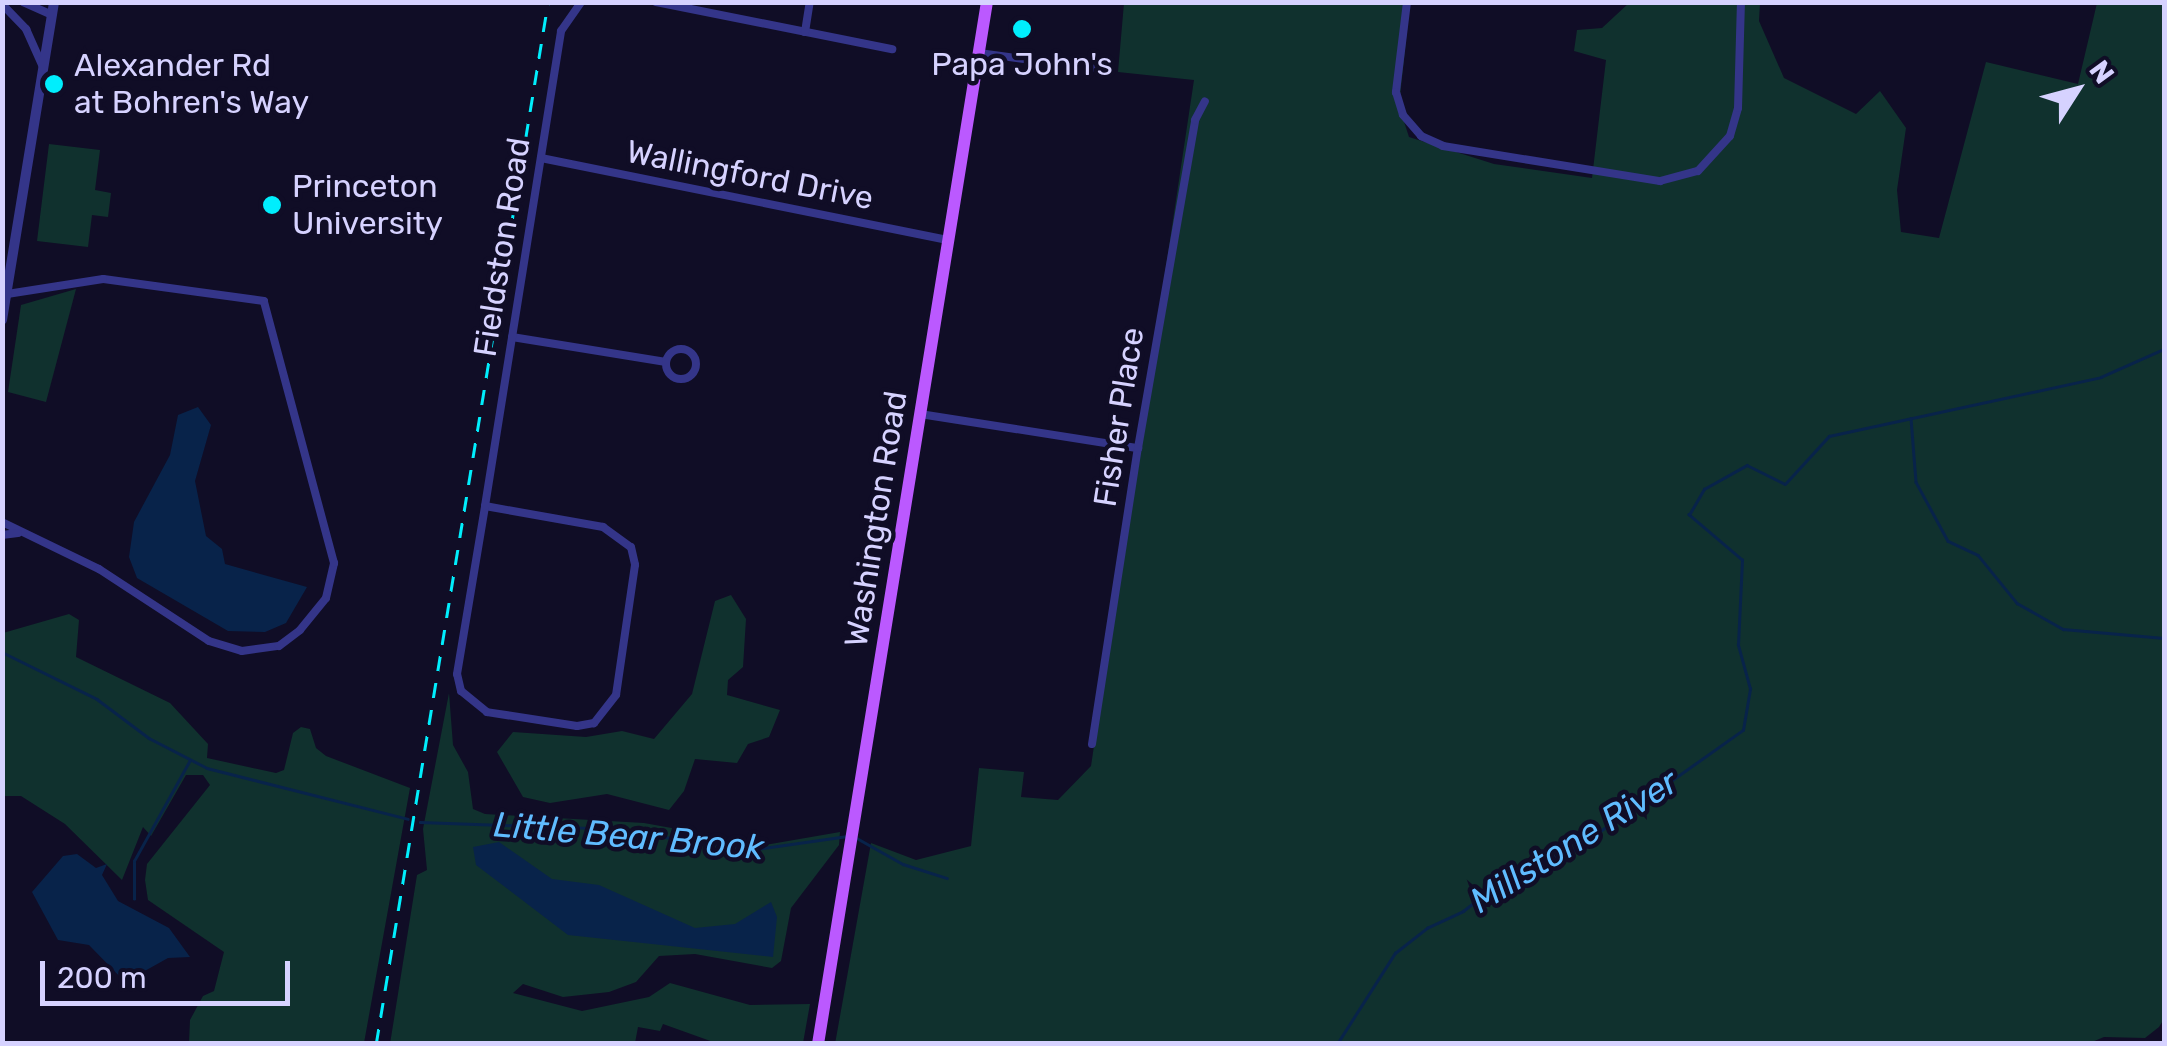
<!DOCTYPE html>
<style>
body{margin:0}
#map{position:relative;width:2167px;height:1046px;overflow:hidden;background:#100d26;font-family:Rubik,sans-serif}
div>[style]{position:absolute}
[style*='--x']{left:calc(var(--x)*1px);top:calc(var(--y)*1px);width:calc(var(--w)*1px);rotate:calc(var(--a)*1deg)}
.green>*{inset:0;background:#10312e}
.water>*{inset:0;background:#08234a}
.stream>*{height:2.5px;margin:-1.25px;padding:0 1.25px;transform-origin:1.25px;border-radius:1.25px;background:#08234a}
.minor>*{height:8px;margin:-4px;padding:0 4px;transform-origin:4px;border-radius:4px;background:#343589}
.minor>.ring{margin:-4px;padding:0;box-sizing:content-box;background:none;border:8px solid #343589;border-radius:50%}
.tertiary>*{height:10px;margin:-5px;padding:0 5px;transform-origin:5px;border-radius:5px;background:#343589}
.primary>*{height:12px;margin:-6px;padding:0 6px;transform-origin:6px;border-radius:6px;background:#bb59ff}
.rail>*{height:2.5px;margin-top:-1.25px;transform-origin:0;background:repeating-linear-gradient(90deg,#00eefd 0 15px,transparent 0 27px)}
.dots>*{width:28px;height:28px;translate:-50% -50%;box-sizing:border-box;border:5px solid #100d26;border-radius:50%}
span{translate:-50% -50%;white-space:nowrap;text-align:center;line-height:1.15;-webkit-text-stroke:9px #100d26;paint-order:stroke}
.poi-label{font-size:32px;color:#d6d2ff}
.left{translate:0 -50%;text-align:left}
.street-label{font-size:32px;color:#d6d2ff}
.water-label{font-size:35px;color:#60bcff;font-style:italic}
.frame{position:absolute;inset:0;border:5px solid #d6d2ff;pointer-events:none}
.north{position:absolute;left:2027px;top:40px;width:100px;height:100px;-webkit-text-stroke:8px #100d26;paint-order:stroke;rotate:54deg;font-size:28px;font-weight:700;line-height:40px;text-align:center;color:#d6d2ff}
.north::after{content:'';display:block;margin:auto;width:35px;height:45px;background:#d6d2ff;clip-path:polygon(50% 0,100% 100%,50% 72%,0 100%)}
.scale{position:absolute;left:40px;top:961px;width:250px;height:45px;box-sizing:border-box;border:5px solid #d6d2ff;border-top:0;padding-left:12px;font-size:30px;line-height:35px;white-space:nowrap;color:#d6d2ff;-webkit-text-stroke:8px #100d26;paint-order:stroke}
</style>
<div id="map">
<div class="green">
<i style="clip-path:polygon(1124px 3px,1410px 3px,1399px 106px,1409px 137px,1494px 164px,1592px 178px,1606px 60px,1574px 51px,1577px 30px,1602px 28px,1629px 3px,1760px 3px,1759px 21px,1784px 78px,1856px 114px,1880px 91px,1906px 128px,1897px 190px,1901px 232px,1939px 238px,1986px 62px,2078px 84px,2097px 3px,2164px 3px,2164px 1019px,2159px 1027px,2145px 1038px,2104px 1037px,2087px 1044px,835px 1044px,871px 843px,916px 860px,971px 846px,979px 768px,1024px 772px,1021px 797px,1058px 800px,1091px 766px,1194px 80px,1118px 72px)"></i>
<i style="clip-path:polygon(49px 144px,100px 150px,95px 190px,111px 193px,108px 217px,92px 215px,88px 247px,37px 241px)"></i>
<i style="clip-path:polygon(76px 289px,46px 402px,8px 392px,21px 305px)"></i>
<i style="clip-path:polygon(731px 595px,746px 619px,743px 667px,728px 680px,727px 695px,780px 710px,769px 737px,748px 744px,737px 763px,695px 759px,684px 791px,669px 810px,607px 794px,550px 803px,523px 797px,497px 752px,513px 732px,586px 737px,622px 731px,654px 739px,692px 694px,715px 601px)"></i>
<i style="clip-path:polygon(69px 614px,79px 620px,76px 657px,170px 703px,208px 744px,207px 758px,276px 773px,284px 770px,293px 733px,301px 727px,310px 729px,316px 748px,326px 756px,410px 788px,364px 1043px,189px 1043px,190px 1020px,203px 996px,214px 991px,224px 952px,148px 900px,145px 880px,147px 864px,210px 785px,203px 775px,186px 775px,151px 836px,143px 827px,122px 880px,65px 824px,21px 796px,3px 796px,3px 633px)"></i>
<i style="clip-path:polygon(449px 693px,453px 745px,468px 772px,473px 809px,485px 814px,644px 823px,765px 845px,840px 832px,839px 845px,791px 908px,781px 961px,772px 968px,695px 954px,659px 956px,636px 982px,609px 992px,563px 997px,523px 984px,513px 993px,582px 1011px,649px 997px,670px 983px,750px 1005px,810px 1004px,803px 1043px,716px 1043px,663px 1024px,660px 1031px,638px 1027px,635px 1043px,390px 1044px,417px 875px,427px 870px,423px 829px)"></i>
</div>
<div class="water">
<i style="clip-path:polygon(198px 407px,211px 425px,195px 481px,206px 536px,222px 549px,225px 564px,307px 587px,286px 623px,265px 632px,228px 631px,137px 578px,129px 557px,134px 522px,170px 455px,178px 415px)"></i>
<i style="clip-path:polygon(499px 842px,552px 879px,599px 885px,695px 928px,735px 924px,771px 902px,777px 917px,773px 957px,568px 935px,476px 865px,473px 847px)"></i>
<i style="clip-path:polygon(77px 854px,96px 868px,107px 864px,102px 875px,118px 901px,169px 928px,190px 957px,168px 958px,125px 982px,89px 945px,58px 940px,32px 892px,63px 856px)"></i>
</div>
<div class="stream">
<i style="--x:1911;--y:418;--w:64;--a:85.5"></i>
<i style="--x:1916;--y:482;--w:67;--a:61.5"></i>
<i style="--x:1948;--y:541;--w:33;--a:25"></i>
<i style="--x:1978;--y:555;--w:62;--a:50.9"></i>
<i style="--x:2017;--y:603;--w:53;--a:29.5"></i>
<i style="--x:2063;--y:629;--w:101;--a:5.1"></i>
<i style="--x:2;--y:652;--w:106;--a:26.3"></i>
<i style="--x:97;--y:699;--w:65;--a:36.9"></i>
<i style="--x:149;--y:738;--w:65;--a:27.3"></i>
<i style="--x:207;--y:768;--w:207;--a:14.2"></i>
<i style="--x:420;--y:822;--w:175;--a:2"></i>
<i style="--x:595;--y:828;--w:162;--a:7.4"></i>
<i style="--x:756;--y:849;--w:92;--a:-8.1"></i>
<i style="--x:855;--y:837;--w:55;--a:29.4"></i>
<i style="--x:903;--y:864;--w:46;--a:17.7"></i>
<i style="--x:134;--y:899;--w:38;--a:-90"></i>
<i style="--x:134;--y:861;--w:115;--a:-61"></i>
<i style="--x:1337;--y:1044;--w:108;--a:-57.5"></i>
<i style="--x:1395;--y:953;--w:41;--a:-38"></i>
<i style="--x:1427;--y:928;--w:40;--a:-25"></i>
<i style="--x:1463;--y:911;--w:72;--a:-37.7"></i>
<i style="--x:1520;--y:867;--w:54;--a:-17.1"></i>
<i style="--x:1572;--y:851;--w:209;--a:-35.3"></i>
<i style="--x:1743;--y:730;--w:42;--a:-80.3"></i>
<i style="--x:1750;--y:689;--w:46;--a:-105.3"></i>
<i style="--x:1738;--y:645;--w:85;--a:-87.3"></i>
<i style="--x:1742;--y:560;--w:70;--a:-139.7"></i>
<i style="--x:1689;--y:515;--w:30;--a:-60"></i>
<i style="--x:1704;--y:489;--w:49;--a:-29.2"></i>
<i style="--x:1747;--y:465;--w:42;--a:26.6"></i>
<i style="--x:1785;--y:484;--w:65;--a:-47.5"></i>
<i style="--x:1829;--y:436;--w:278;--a:-12.2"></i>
<i style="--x:2101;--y:377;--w:69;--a:-24"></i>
</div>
<div class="minor">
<i style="--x:23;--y:2;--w:32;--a:24"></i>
<i style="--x:656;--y:2;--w:241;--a:11.3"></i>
<i style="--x:1407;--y:2;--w:91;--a:97"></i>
<i style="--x:1396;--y:92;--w:24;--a:73"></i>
<i style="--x:1403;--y:115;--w:28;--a:49"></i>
<i style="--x:1421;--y:136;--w:24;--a:24"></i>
<i style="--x:1443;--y:146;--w:220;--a:9.2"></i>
<i style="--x:1660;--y:181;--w:39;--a:-15"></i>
<i style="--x:1698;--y:171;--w:47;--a:-47.6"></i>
<i style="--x:1730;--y:136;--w:29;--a:-74"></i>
<i style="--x:1738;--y:108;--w:106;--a:-88.4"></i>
<i style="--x:2;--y:4;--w:35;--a:46"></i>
<i style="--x:26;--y:29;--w:42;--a:65.9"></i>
<i style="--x:805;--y:32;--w:30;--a:-81"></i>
<i style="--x:979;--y:53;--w:114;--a:7.6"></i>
<i style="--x:541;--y:158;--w:416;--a:11.4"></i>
<i style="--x:512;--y:337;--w:156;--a:9.2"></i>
<i class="ring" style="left:666px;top:349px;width:22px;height:22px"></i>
<i style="--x:920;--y:414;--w:221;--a:8.9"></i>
<i style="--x:485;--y:506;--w:120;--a:10.1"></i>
<i style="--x:603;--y:527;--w:34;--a:36"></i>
<i style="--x:631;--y:547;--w:18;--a:77"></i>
<i style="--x:635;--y:565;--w:131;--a:98.3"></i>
<i style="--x:616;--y:695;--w:36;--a:128"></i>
<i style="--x:594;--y:723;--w:17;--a:170"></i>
<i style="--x:577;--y:726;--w:91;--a:-171.2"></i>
<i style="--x:487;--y:712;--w:33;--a:-141"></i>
<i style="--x:461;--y:691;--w:17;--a:-103"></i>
<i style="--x:457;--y:674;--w:170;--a:-80.5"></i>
<i style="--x:485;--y:506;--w:481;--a:-80.9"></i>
<i style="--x:561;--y:31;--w:35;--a:-55"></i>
<i style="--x:2;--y:522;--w:108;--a:25.9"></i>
<i style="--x:99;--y:569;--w:131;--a:33.2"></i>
<i style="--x:209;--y:641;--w:34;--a:17"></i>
<i style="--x:242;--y:651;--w:37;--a:-8"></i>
<i style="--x:279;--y:646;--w:26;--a:-37"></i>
<i style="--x:300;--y:630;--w:41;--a:-50.9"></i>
<i style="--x:326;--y:598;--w:36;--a:-77"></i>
<i style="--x:334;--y:563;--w:271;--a:-105"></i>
<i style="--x:264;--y:301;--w:162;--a:-172.2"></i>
<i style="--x:103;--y:279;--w:97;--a:171.1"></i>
<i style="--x:2;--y:535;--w:16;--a:-7"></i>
<i style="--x:1092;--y:744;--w:300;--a:-81.2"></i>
<i style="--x:1138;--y:448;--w:333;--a:-80.1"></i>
<i style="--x:1195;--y:120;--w:21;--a:-62"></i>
</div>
<div class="tertiary">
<i style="--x:2;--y:320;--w:322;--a:-80.7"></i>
</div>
<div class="primary">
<i style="--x:818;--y:1044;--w:1056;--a:-80.79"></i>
</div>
<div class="rail">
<i style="--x:376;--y:1044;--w:1056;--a:-80.63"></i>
</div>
<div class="dots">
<i style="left:1022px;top:29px;background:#00eefd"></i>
<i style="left:54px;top:84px;background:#00eefd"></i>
<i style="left:272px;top:205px;background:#00eefd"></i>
</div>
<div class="poi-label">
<span style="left:1022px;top:64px">Papa John's</span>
<span class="left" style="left:74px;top:84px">Alexander Rd<br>at Bohren's Way</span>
<span class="left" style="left:292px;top:205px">Princeton<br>University</span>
</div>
<div class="street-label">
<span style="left:750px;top:175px;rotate:11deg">Wallingford Drive</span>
<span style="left:502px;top:247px;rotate:-81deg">Fieldston Road</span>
<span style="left:1119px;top:417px;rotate:-81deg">Fisher Place</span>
<span style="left:876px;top:519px;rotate:-81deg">Washington Road</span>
</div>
<div class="water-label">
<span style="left:629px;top:836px;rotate:5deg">Little Bear Brook</span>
<span style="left:1574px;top:841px;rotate:-32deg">Millstone River</span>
</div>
<div class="frame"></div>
<div class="north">N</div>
<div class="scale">200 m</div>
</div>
